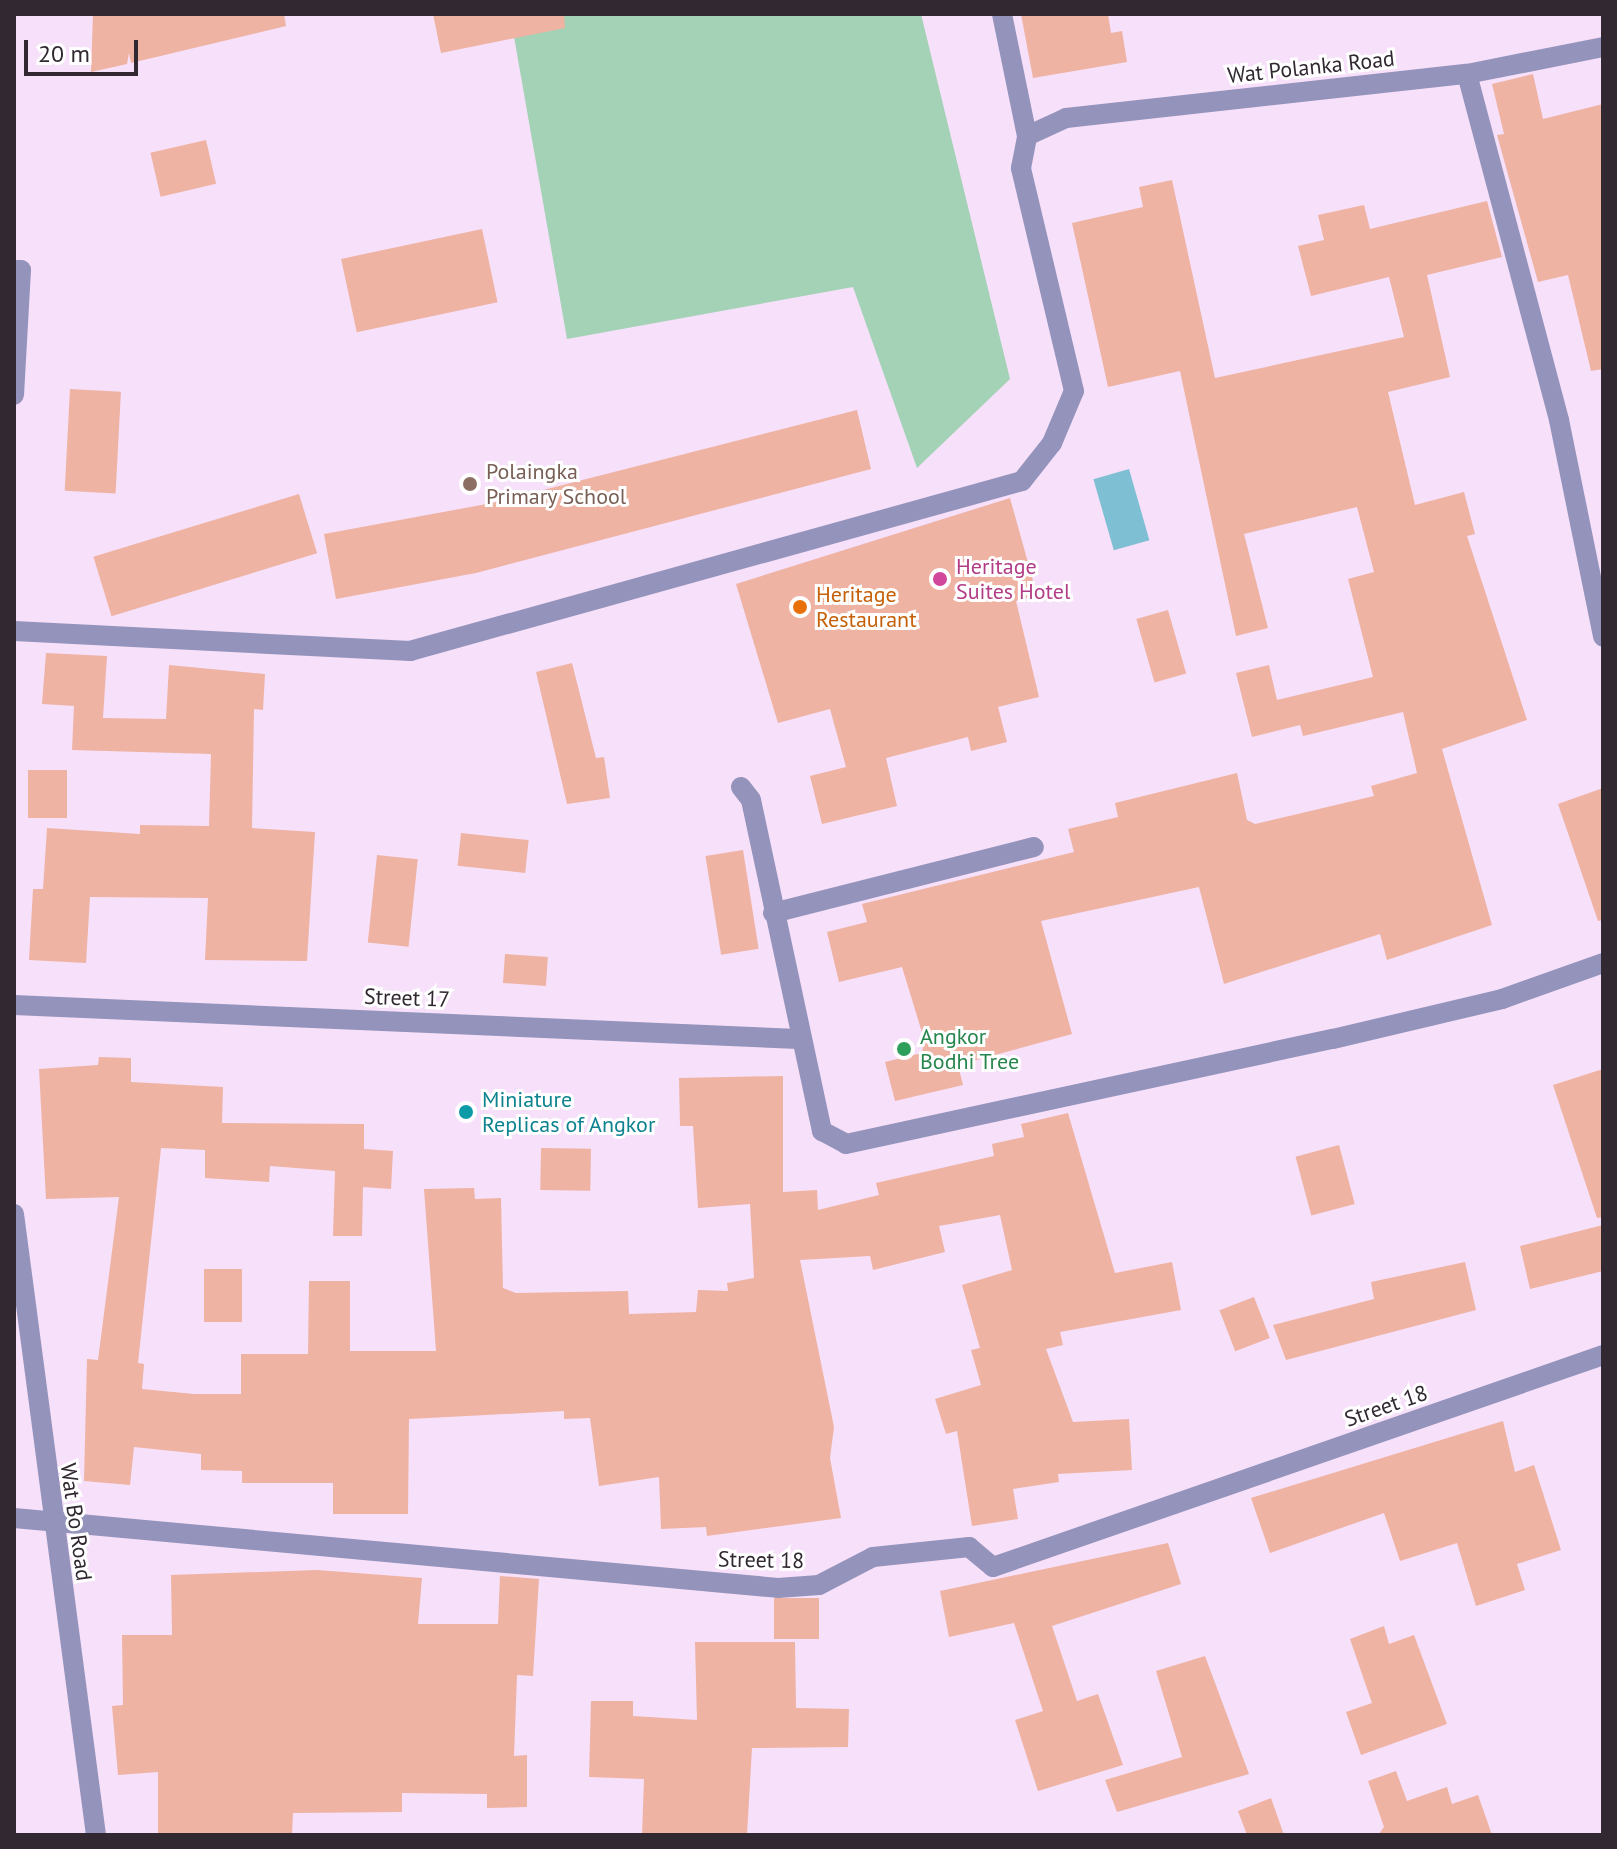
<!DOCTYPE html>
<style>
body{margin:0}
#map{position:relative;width:1617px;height:1849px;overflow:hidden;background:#f7e0fa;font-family:"PT Sans",sans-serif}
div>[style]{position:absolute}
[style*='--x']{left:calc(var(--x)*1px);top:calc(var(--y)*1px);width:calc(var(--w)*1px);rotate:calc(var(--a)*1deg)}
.green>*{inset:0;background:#a4d2b6}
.water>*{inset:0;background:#7ebfd3;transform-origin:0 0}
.building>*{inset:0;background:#eeb3a3;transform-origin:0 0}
.minor>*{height:20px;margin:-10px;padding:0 10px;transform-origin:10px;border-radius:10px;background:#9493bb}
.dots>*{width:22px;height:22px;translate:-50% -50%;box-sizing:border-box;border:4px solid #fff;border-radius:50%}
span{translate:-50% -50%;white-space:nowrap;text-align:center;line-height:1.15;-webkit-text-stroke:6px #fff;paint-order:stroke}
.street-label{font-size:22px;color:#312832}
.education-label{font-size:22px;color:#785e54}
.left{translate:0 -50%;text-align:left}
.hotel-label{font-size:22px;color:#b23c85}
.food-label{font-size:22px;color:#c56008}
.leisure-label{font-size:22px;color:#27864d}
.culture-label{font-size:22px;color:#0d838f}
.frame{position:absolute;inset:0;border:16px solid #312832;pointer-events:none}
.scale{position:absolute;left:24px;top:40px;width:114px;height:36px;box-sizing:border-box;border:4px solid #312832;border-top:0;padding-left:10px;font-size:24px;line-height:28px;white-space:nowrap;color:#312832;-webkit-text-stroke:6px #fff;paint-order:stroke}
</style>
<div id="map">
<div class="green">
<i style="clip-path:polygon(510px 14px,921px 14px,1010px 379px,917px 468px,853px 287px,567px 339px)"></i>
</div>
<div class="water">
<i style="left:1129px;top:469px;width:74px;height:37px;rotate:74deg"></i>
</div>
<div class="building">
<i style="clip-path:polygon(93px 14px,284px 14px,286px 26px,131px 63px,129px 53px,127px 64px,91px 72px)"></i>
<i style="clip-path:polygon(433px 14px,564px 14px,565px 28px,441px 53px)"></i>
<i style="clip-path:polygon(1021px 14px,1108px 14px,1111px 33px,1122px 31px,1127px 62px,1033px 78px)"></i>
<i style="clip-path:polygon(1533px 74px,1543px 119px,1603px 104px,1603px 369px,1591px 371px,1568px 275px,1538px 282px,1497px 135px,1504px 134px,1492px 84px)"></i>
<i style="left:206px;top:140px;width:45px;height:57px;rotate:77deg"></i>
<i style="clip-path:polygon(1172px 180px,1215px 378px,1404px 337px,1389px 277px,1311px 296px,1298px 246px,1324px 240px,1318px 215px,1364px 205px,1370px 229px,1487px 201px,1502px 257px,1427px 275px,1450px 377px,1388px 392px,1415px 505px,1464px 492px,1475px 534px,1467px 536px,1527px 720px,1442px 749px,1492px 925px,1387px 960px,1380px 934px,1224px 984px,1199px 887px,1041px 921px,1072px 1034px,958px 1065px,963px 1085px,895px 1101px,885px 1062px,922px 1053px,924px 1039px,902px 967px,839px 982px,827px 932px,867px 922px,862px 904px,1074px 852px,1068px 829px,1118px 817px,1115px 803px,1237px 773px,1247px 820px,1255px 824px,1374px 796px,1371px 786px,1417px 773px,1403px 712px,1303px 736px,1300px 725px,1252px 737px,1236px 673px,1269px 665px,1277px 700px,1373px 677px,1348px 579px,1374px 572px,1357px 507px,1244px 534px,1268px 628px,1236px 636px,1180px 371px,1108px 387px,1072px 223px,1143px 207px,1139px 187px)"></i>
<i style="left:482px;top:229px;width:75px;height:144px;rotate:78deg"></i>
<i style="left:70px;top:389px;width:51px;height:102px;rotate:3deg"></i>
<i style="clip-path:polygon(857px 410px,871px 469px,476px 573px,336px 599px,324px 534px,492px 503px)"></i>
<i style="left:299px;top:494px;width:62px;height:215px;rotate:73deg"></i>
<i style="clip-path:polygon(1010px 498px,1037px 595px,1016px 601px,1039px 697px,998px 707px,1007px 742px,971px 751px,968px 737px,886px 758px,897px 806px,822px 824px,810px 776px,846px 767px,830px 709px,778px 723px,736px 584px)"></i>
<i style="left:1168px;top:610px;width:66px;height:33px;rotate:74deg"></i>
<i style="clip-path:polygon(46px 653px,107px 656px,103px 718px,166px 719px,169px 665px,265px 674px,263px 710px,254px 709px,252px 828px,315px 832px,307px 961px,205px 960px,208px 898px,90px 897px,86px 963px,29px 960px,33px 889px,43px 889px,47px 828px,140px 834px,140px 825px,209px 826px,211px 754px,72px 750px,74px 706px,42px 704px)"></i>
<i style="clip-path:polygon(572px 663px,596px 758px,604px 757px,610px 798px,567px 804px,536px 672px)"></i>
<i style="left:28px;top:770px;width:39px;height:48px"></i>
<i style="clip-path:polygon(1603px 788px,1603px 920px,1598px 921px,1558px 804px)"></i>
<i style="left:461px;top:833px;width:68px;height:33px;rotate:6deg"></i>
<i style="left:743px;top:850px;width:100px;height:38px;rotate:81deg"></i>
<i style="left:377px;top:855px;width:41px;height:88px;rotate:6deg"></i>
<i style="left:505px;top:954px;width:43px;height:29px;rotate:4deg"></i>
<i style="clip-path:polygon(99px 1057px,131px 1058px,131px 1082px,223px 1087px,222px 1123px,364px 1124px,364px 1149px,393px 1151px,391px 1189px,363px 1187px,362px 1236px,333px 1236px,335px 1171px,270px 1166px,269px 1182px,205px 1178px,205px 1150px,161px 1148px,138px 1363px,144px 1364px,142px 1389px,194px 1394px,241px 1394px,241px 1354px,308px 1354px,309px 1281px,350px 1281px,350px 1351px,436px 1351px,424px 1189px,474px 1188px,475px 1199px,501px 1198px,503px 1288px,516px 1293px,628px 1291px,629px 1314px,696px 1312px,698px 1290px,728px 1291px,727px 1283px,754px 1278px,750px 1204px,698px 1208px,693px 1126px,680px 1126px,679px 1078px,783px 1076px,783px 1192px,817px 1190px,818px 1210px,879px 1195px,876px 1183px,994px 1156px,992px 1144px,1024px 1137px,1021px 1124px,1068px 1113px,1115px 1273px,1172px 1262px,1181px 1310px,1060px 1332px,1063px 1345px,1046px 1349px,1073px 1422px,1129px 1419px,1132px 1470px,1058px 1474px,1059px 1482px,1013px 1489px,1018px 1519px,972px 1526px,957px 1431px,946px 1434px,935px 1399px,981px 1385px,971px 1350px,980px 1348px,962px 1285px,1012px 1270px,1000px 1215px,939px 1226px,945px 1252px,873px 1270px,870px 1256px,800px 1260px,834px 1427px,830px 1458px,841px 1518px,707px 1536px,706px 1527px,661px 1529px,659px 1477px,599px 1486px,590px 1418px,564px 1419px,564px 1411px,409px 1419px,408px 1514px,333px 1514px,333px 1483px,242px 1483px,242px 1471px,201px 1470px,201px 1454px,134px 1447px,130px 1485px,84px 1481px,87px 1359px,98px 1360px,119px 1197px,46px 1199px,39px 1069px,98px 1065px)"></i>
<i style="clip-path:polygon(1603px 1069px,1603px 1217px,1597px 1218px,1553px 1085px)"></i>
<i style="left:1339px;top:1145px;width:61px;height:45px;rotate:75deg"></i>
<i style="left:541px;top:1148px;width:50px;height:42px;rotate:1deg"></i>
<i style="clip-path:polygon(1603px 1225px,1603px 1271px,1530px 1289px,1520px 1246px)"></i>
<i style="clip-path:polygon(1465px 1262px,1476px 1310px,1286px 1360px,1273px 1325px,1374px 1299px,1371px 1282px)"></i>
<i style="left:204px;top:1269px;width:38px;height:53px"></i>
<i style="left:1254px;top:1297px;width:44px;height:37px;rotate:69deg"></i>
<i style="clip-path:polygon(1503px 1421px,1515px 1472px,1534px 1465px,1561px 1550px,1517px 1564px,1525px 1590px,1476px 1606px,1457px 1543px,1400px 1561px,1384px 1513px,1270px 1553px,1251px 1498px)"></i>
<i style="clip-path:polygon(1168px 1543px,1181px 1584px,1052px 1626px,1077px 1701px,1098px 1694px,1123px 1765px,1038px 1791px,1015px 1720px,1043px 1711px,1014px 1623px,949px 1637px,940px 1591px)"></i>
<i style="clip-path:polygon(317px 1570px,422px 1578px,418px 1624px,498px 1624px,500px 1576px,539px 1579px,533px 1676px,517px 1675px,514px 1756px,527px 1755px,527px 1807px,487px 1808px,487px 1794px,402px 1793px,402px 1812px,293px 1813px,292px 1835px,158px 1835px,158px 1772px,118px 1775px,112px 1706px,123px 1705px,122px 1635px,172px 1635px,171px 1575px)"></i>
<i style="left:819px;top:1598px;width:41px;height:45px;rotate:90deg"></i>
<i style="clip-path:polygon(1384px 1626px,1389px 1644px,1414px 1635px,1447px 1724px,1361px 1755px,1346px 1712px,1372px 1703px,1350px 1639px)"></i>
<i style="clip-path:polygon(695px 1642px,795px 1642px,796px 1708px,849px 1709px,848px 1747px,752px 1748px,747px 1835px,642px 1835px,644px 1779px,589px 1777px,591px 1701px,633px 1701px,633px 1716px,697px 1720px)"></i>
<i style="clip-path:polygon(1205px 1656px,1249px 1774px,1117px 1812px,1105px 1780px,1182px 1757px,1156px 1671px)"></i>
<i style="clip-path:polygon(1396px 1771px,1407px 1801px,1447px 1787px,1452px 1804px,1478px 1795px,1492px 1835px,1378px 1835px,1384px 1827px,1368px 1781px)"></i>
<i style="clip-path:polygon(1271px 1798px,1284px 1835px,1247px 1835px,1238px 1811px)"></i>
</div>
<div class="minor">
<i style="--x:1467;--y:74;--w:358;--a:75.1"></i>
<i style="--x:1559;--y:420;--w:221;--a:78.5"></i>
<i style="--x:1027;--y:136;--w:43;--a:-24.8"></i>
<i style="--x:1066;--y:118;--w:403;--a:-6.3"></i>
<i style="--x:1467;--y:74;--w:139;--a:-11.2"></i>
<i style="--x:14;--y:270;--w:7;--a:0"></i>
<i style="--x:21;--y:270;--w:125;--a:93.2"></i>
<i style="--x:14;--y:631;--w:397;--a:2.9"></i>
<i style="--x:410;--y:651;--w:635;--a:-15.52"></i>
<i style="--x:1022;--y:481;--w:48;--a:-51.7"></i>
<i style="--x:1052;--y:443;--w:56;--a:-67.1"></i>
<i style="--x:1074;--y:391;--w:229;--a:-103.4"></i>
<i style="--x:1021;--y:168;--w:33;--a:-79"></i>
<i style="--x:1027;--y:136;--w:125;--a:-101.6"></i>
<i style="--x:741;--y:787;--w:16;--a:52"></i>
<i style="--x:751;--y:800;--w:339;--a:77.9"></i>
<i style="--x:822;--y:1131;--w:27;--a:28"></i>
<i style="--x:846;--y:1144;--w:498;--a:-12.2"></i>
<i style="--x:1333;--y:1039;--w:174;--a:-13.3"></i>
<i style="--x:1502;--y:999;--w:107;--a:-19.6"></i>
<i style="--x:773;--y:913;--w:269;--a:-14.2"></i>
<i style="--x:14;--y:1005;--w:785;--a:2.48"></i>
<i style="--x:14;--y:1214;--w:626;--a:82.48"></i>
<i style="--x:14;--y:1518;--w:767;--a:5.23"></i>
<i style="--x:778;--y:1588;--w:41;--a:-4.2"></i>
<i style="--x:819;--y:1585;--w:61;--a:-27.4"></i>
<i style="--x:873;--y:1557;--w:97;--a:-5.9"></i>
<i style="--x:969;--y:1547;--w:31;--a:40"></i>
<i style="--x:993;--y:1567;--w:646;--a:-19.16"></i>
</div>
<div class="dots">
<i style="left:470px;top:484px;background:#8d6e63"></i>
<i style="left:940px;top:579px;background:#d1479c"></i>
<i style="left:800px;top:607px;background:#e8710a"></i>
<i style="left:904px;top:1049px;background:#2e9e5b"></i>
<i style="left:466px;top:1112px;background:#0f9aa8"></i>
</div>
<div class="street-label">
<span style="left:1311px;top:67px;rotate:-6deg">Wat Polanka Road</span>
<span style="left:407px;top:998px;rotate:2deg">Street 17</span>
<span style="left:1386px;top:1406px;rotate:-19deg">Street 18</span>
<span style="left:76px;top:1522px;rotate:82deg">Wat Bo Road</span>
<span style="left:761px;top:1560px;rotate:1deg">Street 18</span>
</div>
<div class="education-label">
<span class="left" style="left:486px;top:484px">Polaingka<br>Primary School</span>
</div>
<div class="hotel-label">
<span class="left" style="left:956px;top:579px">Heritage<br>Suites Hotel</span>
</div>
<div class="food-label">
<span class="left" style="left:816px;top:607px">Heritage<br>Restaurant</span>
</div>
<div class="leisure-label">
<span class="left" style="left:920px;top:1049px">Angkor<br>Bodhi Tree</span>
</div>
<div class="culture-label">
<span class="left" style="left:482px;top:1112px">Miniature<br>Replicas of Angkor</span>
</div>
<div class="frame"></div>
<div class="scale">20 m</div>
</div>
